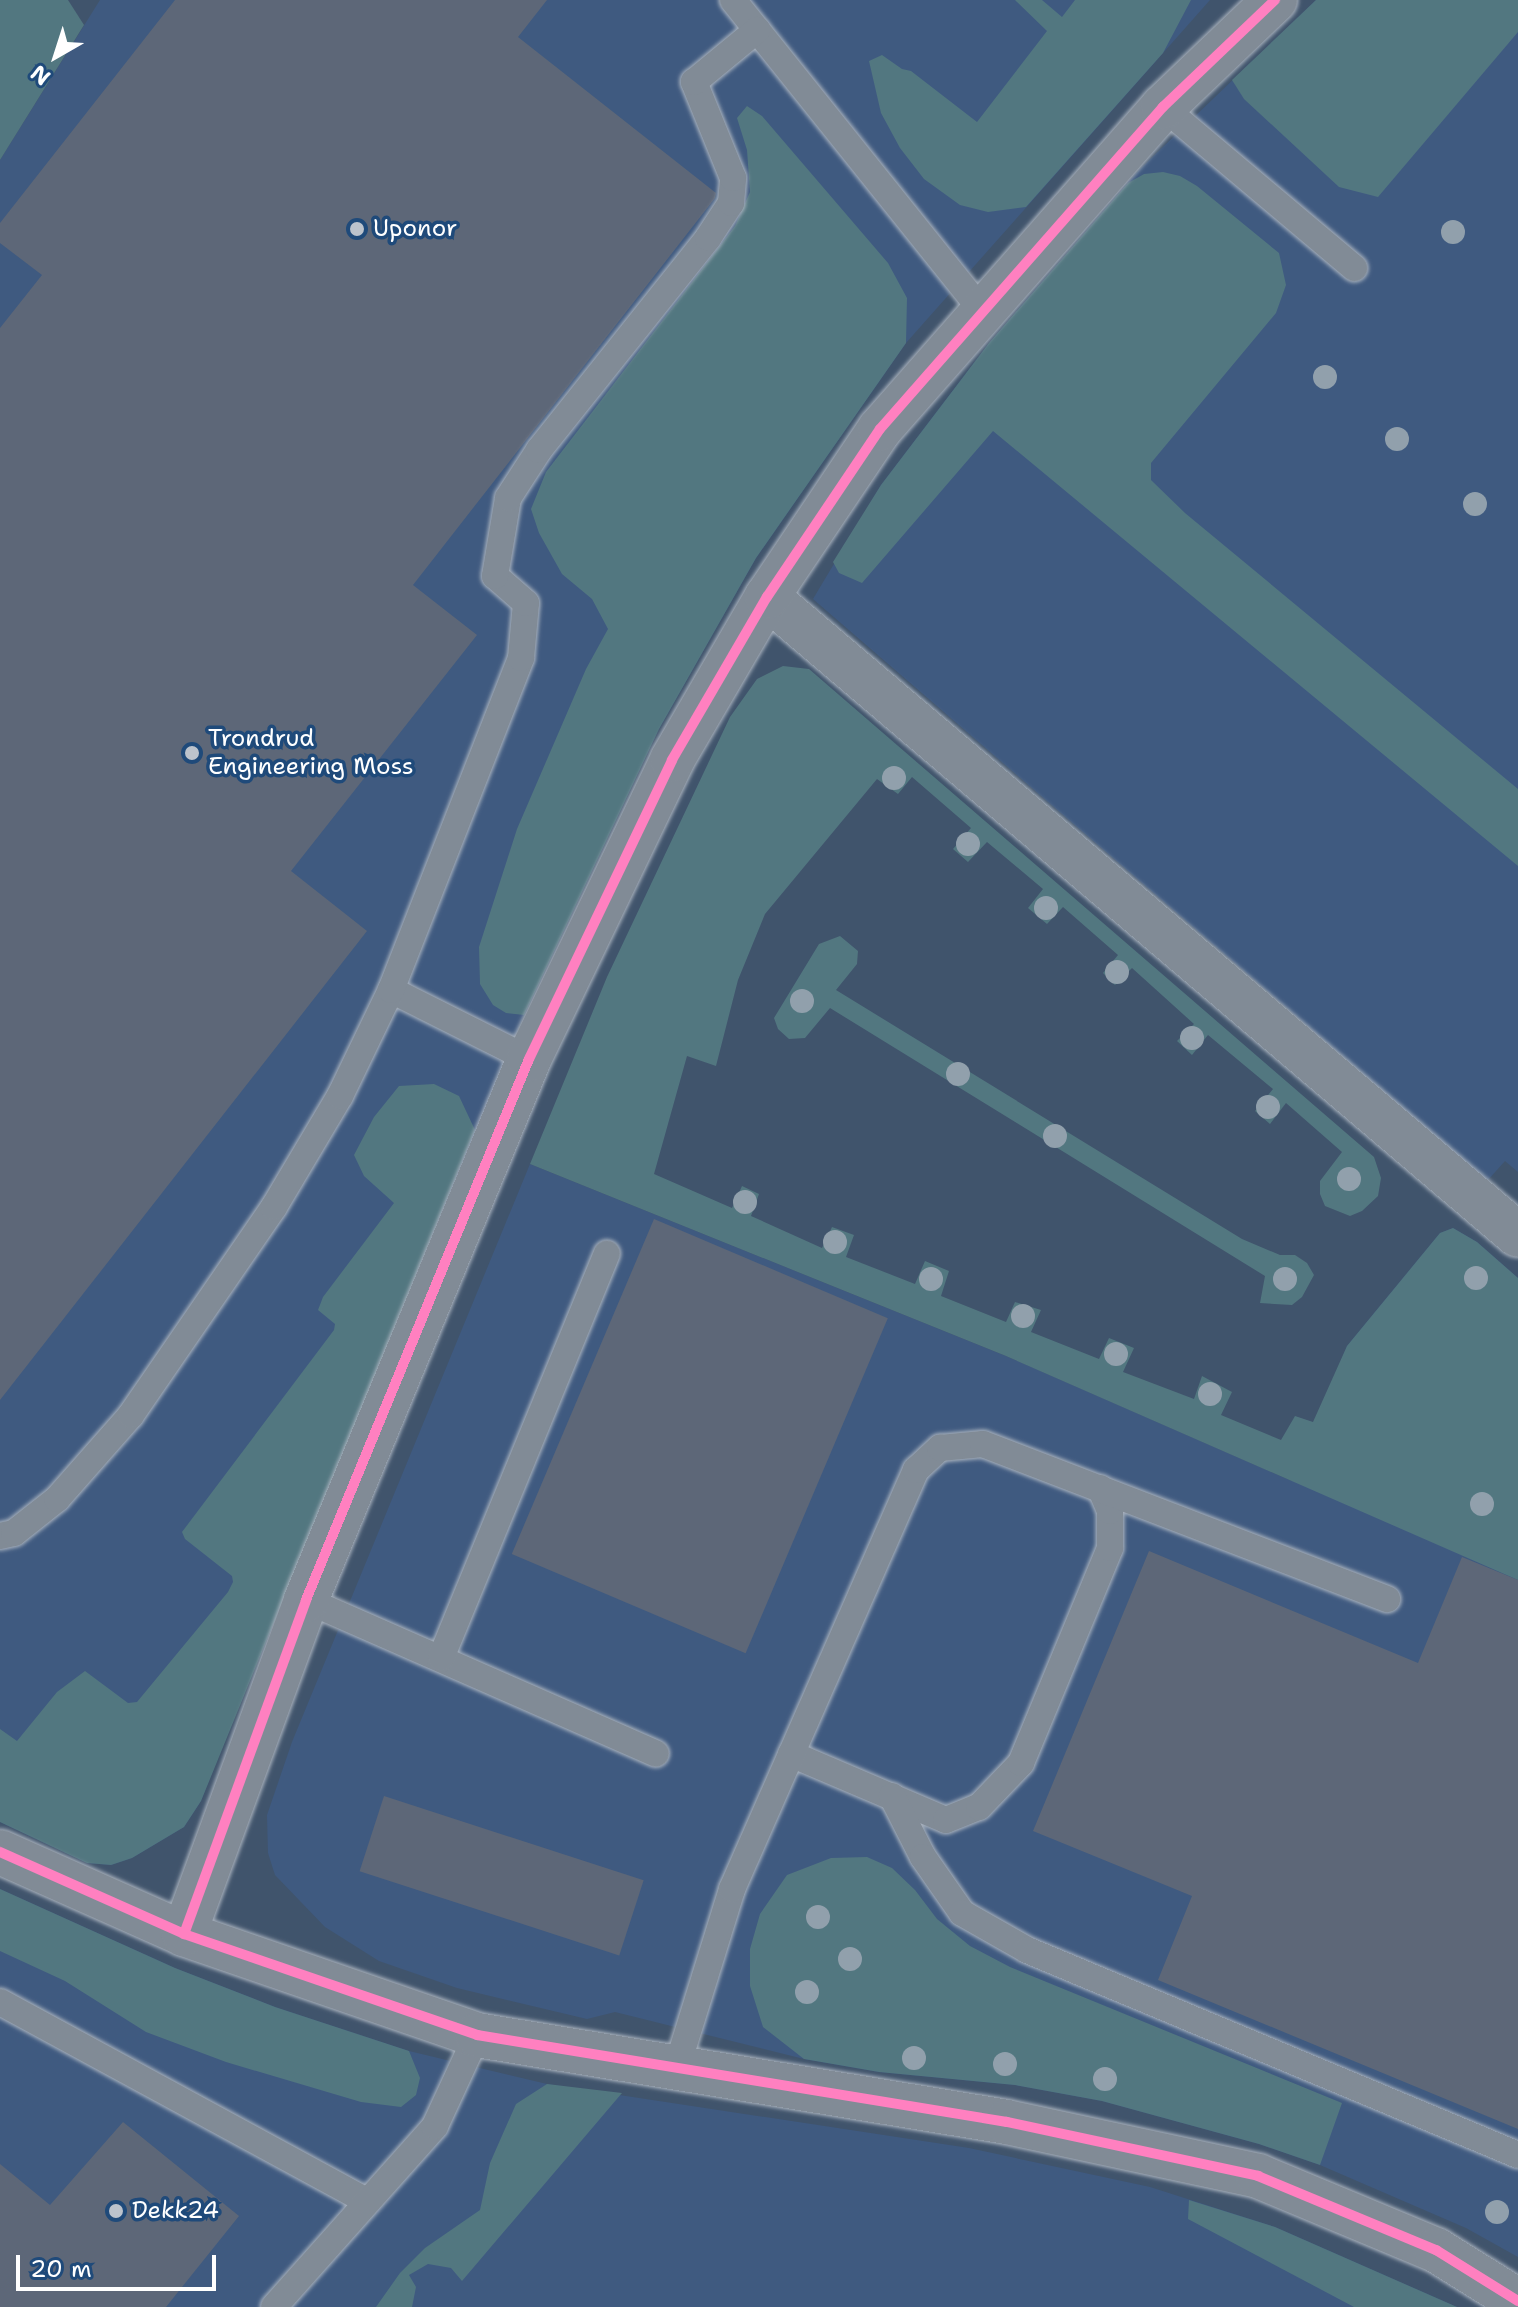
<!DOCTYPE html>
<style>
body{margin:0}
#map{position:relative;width:1518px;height:2307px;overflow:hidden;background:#40546c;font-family:"Shantell Sans",sans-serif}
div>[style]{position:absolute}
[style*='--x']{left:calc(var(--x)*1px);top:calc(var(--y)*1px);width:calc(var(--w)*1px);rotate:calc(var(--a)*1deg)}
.built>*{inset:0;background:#3f5a80}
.green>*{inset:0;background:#527780}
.building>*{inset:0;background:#5d6778;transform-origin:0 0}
.roads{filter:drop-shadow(0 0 2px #a9b2bd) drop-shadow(0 0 2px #a9b2bd)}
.lane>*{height:26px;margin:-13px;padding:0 13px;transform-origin:13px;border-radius:13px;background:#818b96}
.street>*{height:44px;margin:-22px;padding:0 22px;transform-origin:22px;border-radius:22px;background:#818b96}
.cycleway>*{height:10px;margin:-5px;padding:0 5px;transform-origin:5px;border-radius:5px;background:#ff80c0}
.trees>*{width:24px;height:24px;margin:-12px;border-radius:50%;background:#91a0ac}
.dots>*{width:22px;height:22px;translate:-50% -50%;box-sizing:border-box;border:4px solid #1f4a7a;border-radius:50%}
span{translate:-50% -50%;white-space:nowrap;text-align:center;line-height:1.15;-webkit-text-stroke:7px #1f4a7a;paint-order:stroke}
.poi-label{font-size:24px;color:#fff}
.left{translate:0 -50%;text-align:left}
.north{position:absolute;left:16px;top:16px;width:80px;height:80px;-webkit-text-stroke:6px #1f4a7a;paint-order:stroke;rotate:219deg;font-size:22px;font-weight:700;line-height:32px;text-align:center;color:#fff}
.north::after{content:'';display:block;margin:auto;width:28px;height:36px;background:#fff;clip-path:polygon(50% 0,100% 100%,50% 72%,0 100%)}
.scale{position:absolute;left:16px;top:2255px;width:200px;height:36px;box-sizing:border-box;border:4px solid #fff;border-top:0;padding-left:10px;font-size:24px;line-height:28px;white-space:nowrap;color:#fff;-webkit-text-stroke:6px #1f4a7a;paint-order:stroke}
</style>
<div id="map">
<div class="built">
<i style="clip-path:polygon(100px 0,1210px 0,906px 343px,756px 558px,659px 729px,524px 1015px,308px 1531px,201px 1801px,184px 1827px,132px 1858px,111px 1865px,87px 1863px,0 1822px,0 160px)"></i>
<i style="clip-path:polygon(1316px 0,1518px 0,1518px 1172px,1505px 1161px,1487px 1181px,813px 599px,881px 485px,989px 343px,1139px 170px)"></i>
<i style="clip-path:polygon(530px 1164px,1006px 1356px,1292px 1481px,1347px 1346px,1440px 1233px,1453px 1228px,1477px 1242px,1518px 1278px,1518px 2257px,1466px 2228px,1320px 2165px,1259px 2144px,1102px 2101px,1015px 2085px,879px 2072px,804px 2059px,615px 2012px,587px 2019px,457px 1988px,379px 1961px,325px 1927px,275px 1875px,268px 1853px,267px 1815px,292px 1742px)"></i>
<i style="clip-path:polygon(0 1889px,175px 1968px,275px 2007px,409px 2051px,547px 2084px,969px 2148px,1150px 2187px,1275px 2227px,1457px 2307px,0 2307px)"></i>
</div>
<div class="green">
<i style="clip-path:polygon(0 0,68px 0,84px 25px,0 160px)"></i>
<i style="clip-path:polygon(1015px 0,1042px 0,1062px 17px,1075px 0,1191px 0,1163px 53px,1026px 207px,988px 212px,960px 205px,924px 179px,900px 148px,881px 113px,869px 61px,882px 55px,902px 69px,911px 71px,977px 122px,1047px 31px)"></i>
<i style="clip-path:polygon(1316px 0,1518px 0,1518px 32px,1378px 197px,1339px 187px,1244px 99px,1232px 80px)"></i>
<i style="clip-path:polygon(747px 106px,762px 116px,888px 263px,907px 298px,906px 343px,756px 558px,659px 729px,524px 1015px,506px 1013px,493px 1005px,480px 984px,479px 947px,517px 829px,586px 669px,608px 629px,592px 599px,562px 574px,539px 533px,531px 509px,546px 472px,735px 226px,750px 192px,747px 150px,737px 118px)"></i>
<i style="clip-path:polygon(1163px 172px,1180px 176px,1197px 186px,1279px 253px,1286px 285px,1276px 313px,1151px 463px,1151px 480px,1185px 513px,1518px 789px,1518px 866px,993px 431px,862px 583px,839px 573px,833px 562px,881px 485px,989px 343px,1128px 183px,1144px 174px)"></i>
<i style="clip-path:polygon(783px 666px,809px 669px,1374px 1157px,1381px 1178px,1378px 1196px,1362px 1211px,1350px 1216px,1325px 1206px,1320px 1194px,1320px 1181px,1342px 1152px,1286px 1103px,1270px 1124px,1255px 1111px,1273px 1089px,1208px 1035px,1192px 1055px,1177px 1041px,1194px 1024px,1132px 968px,1115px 985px,1103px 973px,1118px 955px,1063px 907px,1047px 924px,1028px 908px,1043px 889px,987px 842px,968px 862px,953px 849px,971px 828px,912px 777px,898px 794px,877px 779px,765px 914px,738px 980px,716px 1066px,687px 1056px,654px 1174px,732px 1208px,742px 1186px,759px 1194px,751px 1216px,822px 1248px,832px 1227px,854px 1235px,846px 1257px,915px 1284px,925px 1261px,949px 1271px,941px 1296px,1006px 1322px,1015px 1302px,1041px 1310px,1031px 1332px,1099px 1359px,1109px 1338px,1134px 1348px,1123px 1372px,1194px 1399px,1202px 1376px,1232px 1392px,1221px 1415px,1281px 1440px,1295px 1416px,1313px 1422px,1347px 1346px,1440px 1233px,1453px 1228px,1477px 1242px,1518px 1278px,1518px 1580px,1006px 1356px,530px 1164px,607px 977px,730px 717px,757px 679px)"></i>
<i style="clip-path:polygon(840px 936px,858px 951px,857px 964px,836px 990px,1242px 1239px,1280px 1255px,1295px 1255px,1307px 1263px,1314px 1275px,1302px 1297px,1292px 1305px,1260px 1303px,1265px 1276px,830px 1008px,805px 1038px,789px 1039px,778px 1029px,774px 1018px,819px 944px)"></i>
<i style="clip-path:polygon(434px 1084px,459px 1096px,475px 1130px,201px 1801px,184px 1827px,132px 1858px,111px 1865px,87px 1863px,0 1822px,0 1729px,17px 1741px,57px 1692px,85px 1671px,128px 1703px,137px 1702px,228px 1592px,233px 1582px,232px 1576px,185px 1539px,182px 1532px,334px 1330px,335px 1324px,318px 1310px,323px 1297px,394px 1203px,364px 1176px,354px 1155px,374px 1117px,399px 1086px)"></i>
<i style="clip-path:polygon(867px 1857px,892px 1868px,915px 1890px,937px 1919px,970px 1946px,1010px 1967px,1342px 2103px,1320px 2165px,1259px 2144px,1102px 2101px,1015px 2085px,879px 2072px,804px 2059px,763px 2027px,750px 1986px,750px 1949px,760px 1914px,787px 1875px,831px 1858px)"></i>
<i style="clip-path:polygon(0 1889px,175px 1968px,275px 2007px,409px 2051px,420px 2078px,416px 2095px,401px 2107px,361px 2102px,226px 2062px,146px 2032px,65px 1981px,0 1951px)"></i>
<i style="clip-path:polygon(547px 2084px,622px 2093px,462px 2281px,451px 2268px,428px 2264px,409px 2275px,416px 2287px,412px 2307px,376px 2307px,400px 2273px,425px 2248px,480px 2210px,490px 2163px,516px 2104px)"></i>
<i style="clip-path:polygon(1189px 2200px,1275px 2227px,1457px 2307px,1354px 2307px,1188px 2219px)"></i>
</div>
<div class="building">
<i style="clip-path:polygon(175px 0,547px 0,518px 37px,716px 193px,715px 198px,413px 585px,477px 635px,291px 871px,367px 931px,0 1400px,0 328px,42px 275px,0 243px,0 223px)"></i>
<i style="left:654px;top:1219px;width:254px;height:364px;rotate:23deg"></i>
<i style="clip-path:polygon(1149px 1551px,1418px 1663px,1462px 1557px,1518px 1580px,1518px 2129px,1158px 1980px,1192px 1896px,1033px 1831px)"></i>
<i style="left:384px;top:1796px;width:273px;height:79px;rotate:18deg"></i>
<i style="clip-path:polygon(123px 2122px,239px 2216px,166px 2307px,0 2307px,0 2164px,50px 2205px)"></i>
</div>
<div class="roads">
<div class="lane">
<i style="--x:733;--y:0;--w:397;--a:51.3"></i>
<i style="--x:1163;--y:107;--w:250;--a:40.1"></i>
<i style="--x:391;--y:990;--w:154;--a:26.6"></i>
<i style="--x:0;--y:1536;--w:14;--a:-12"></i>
<i style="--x:14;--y:1533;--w:55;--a:-38.3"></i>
<i style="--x:57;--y:1499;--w:112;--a:-48.6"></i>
<i style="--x:131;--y:1415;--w:252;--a:-55.5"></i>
<i style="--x:274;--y:1207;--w:129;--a:-59.3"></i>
<i style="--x:340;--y:1096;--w:118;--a:-64.3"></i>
<i style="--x:391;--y:990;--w:357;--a:-68.6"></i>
<i style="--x:521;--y:658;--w:55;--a:-84.8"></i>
<i style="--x:526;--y:603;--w:41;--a:-138.9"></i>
<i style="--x:495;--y:576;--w:79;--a:-80.5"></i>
<i style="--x:508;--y:498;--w:57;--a:-57.1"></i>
<i style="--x:539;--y:450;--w:271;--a:-51.4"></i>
<i style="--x:708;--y:238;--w:42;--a:-56.7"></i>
<i style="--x:731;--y:203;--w:25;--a:-85"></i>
<i style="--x:733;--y:178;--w:104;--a:-112.1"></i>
<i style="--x:694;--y:82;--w:82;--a:-39.5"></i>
<i style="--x:306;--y:1600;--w:382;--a:23.7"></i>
<i style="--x:441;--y:1658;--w:437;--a:-67.7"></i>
<i style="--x:791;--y:1754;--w:168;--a:23.1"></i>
<i style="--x:946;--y:1820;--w:35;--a:-22"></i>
<i style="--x:979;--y:1807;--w:61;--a:-46.3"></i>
<i style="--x:1021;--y:1763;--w:233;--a:-67.5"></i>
<i style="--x:1110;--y:1548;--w:37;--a:-90"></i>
<i style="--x:1110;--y:1511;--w:25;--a:-113"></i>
<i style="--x:892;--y:1796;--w:68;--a:63.1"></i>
<i style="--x:923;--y:1857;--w:68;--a:55.1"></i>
<i style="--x:962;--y:1913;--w:75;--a:29.6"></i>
<i style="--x:1027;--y:1950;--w:532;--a:22.66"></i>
<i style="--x:0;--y:2002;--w:417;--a:28.5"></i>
<i style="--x:677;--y:2067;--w:186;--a:-72.8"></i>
<i style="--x:732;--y:1889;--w:458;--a:-66.3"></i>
<i style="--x:916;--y:1470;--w:33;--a:-43"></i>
<i style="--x:940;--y:1448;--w:43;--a:-5.3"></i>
<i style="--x:983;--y:1444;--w:433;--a:21"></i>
<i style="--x:274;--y:2307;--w:242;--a:-48.3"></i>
<i style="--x:435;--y:2126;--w:100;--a:-65.2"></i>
</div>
<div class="street">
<i style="--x:767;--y:597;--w:985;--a:40.35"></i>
<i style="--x:0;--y:1852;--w:201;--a:24"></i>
<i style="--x:184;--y:1934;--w:310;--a:19"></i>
<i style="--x:477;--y:2035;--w:537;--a:9.32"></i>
<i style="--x:1007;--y:2122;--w:257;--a:12.1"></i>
<i style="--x:1258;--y:2176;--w:193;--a:22.6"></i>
<i style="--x:1436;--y:2250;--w:97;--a:31.9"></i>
<i style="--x:184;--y:1934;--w:356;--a:-69.9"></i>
<i style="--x:306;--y:1600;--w:585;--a:-67.6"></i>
<i style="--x:529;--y:1059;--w:331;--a:-64.4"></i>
<i style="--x:672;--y:760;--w:189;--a:-59.8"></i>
<i style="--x:767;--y:597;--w:202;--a:-56.1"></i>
<i style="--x:880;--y:429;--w:429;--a:-48.7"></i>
<i style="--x:1163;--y:107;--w:155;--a:-43.7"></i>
</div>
</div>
<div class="cycleway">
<i style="--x:0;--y:1852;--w:201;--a:24"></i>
<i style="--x:184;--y:1934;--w:310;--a:19"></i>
<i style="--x:477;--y:2035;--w:537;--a:9.32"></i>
<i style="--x:1007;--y:2122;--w:257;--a:12.1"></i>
<i style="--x:1258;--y:2176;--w:193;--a:22.6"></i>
<i style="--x:1436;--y:2250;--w:97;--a:31.9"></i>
<i style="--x:184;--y:1934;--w:356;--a:-69.9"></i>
<i style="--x:306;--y:1600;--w:585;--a:-67.6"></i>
<i style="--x:529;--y:1059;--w:331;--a:-64.4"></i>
<i style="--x:672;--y:760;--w:189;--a:-59.8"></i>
<i style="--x:767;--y:597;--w:202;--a:-56.1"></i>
<i style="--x:880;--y:429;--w:429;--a:-48.7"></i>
<i style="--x:1163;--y:107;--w:155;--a:-43.7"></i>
</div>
<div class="trees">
<i style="left:1453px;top:232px"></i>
<i style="left:1325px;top:377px"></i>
<i style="left:1397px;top:439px"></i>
<i style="left:1475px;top:504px"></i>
<i style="left:894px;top:778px"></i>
<i style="left:968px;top:844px"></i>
<i style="left:1046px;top:908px"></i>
<i style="left:1117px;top:972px"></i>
<i style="left:802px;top:1001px"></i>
<i style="left:1192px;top:1038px"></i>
<i style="left:958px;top:1074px"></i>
<i style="left:1268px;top:1107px"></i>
<i style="left:1055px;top:1136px"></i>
<i style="left:1349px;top:1179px"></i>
<i style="left:745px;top:1202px"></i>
<i style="left:835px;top:1242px"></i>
<i style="left:1476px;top:1278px"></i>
<i style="left:931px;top:1279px"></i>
<i style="left:1285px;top:1279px"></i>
<i style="left:1023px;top:1316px"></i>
<i style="left:1116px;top:1354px"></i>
<i style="left:1210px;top:1394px"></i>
<i style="left:1482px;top:1504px"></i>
<i style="left:818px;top:1917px"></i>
<i style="left:850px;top:1959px"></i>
<i style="left:807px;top:1992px"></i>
<i style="left:914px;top:2058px"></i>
<i style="left:1005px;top:2064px"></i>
<i style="left:1105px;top:2079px"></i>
<i style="left:1497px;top:2212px"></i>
</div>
<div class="dots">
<i style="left:357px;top:229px;background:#bcc3cc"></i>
<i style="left:192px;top:753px;background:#bcc3cc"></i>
<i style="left:116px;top:2211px;background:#bcc3cc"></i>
</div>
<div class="poi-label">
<span class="left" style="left:373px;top:229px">Uponor</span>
<span class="left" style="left:208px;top:753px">Trondrud<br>Engineering Moss</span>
<span class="left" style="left:132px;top:2211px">Dekk24</span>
</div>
<div class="north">N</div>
<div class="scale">20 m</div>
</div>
